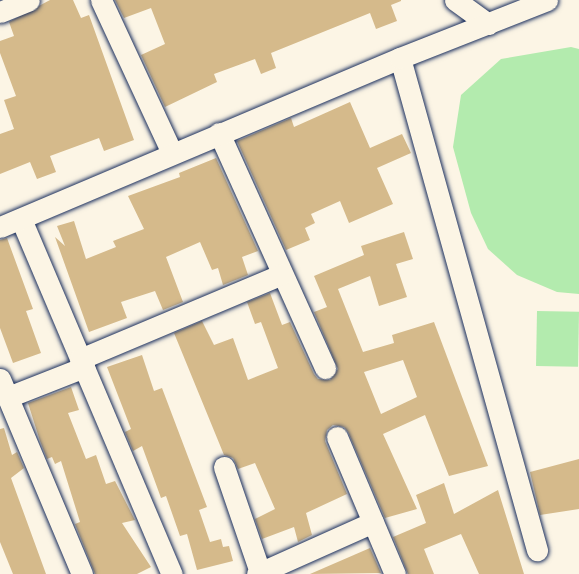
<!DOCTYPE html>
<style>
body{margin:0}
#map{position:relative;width:579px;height:574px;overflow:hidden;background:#fcf5e5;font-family:Mynerve,sans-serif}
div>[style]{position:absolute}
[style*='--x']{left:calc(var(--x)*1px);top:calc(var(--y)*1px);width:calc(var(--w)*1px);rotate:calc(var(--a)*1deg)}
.green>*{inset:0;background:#b3ebae;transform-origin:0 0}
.building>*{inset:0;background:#d5ba8b}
.roads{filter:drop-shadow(0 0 2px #1b2f5e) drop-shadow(0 0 2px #1b2f5e)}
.minor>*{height:21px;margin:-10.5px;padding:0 10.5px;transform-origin:10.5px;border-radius:10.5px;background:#fcf5e5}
span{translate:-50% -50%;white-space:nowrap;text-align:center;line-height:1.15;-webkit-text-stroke:4.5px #fcf5e5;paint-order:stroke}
</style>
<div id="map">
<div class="green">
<i style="clip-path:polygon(571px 47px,579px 49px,579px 294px,557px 292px,517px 275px,488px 249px,471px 213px,453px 147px,461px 95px,501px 59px)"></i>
<i style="left:537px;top:311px;width:42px;height:55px;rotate:1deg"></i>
</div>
<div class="building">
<i style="clip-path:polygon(50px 0,73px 0,81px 18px,89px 15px,134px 140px,104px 151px,99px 138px,50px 156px,56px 172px,37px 179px,30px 162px,0 174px,0 134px,14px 129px,4px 100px,16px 96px,0 53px,0 41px,14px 36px,9px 22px)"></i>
<i style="clip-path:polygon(115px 0,401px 0,401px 1px,391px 5px,397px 21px,376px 29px,370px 13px,271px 53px,276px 68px,261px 74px,255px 59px,214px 74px,217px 82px,165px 107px,141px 55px,165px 44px,151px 8px,124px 18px)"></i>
<i style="clip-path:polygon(350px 102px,370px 148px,402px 134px,411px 153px,377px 168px,393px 204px,349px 223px,340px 201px,311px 214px,315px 223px,305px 228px,310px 240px,286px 250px,237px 141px,291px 118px,294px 127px)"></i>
<i style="clip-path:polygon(216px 158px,258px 251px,242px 257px,248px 275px,223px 285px,218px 268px,212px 270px,200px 242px,166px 257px,183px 302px,163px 310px,155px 291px,121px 302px,127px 318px,89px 332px,55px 237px,65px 246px,57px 226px,74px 221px,86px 259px,116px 247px,113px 241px,144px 229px,128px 196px,180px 177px,179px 173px)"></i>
<i style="clip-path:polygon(evenodd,404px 232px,413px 259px,396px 264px,407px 297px,379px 306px,370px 276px,338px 289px,363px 352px,394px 343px,392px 335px,434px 322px,488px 466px,449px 476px,425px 415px,383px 434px,417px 509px,385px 518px,348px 432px,344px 427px,333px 425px,327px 430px,325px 441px,347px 494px,306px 513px,312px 535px,298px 542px,294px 527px,262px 539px,255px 519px,275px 509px,255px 463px,238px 469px,233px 458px,224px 455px,174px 333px,202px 321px,214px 345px,233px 338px,248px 380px,278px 368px,261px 322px,255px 324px,247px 302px,270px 293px,282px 325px,290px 322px,314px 374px,318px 379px,330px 380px,338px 369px,314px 312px,327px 307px,314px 276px,364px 255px,361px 246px,404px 232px,403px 360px,417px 397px,381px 414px,364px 372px,403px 360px)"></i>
<i style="clip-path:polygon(7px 238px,33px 309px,26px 311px,41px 353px,13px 363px,0 328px,0 240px)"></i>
<i style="clip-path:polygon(142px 355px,154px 391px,162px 388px,207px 507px,199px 510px,210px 542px,221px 539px,223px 547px,229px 546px,233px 561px,197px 570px,187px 534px,180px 536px,166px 496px,161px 498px,142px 446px,133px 451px,125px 432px,131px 429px,107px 367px)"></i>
<i style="clip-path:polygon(71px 387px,79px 410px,68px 413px,86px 459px,96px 455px,106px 484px,115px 481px,135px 520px,122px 523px,151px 567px,137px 574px,95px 574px,75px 524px,80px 522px,61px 461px,55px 464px,52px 457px,47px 459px,40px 441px,28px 403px)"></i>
<i style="clip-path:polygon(4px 428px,12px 455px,17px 452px,24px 468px,11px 478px,46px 574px,13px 574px,0 542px,0 429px)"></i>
<i style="clip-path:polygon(579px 459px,579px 509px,540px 515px,530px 472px)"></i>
<i style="clip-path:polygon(444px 483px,454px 514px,498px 490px,524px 574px,479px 574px,461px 534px,424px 549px,434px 574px,408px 574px,393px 537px,426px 523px,416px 495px)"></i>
<i style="clip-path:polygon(370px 548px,381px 573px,310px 574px)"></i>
</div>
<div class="roads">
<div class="minor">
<i style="--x:101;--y:0;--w:169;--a:65.1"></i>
<i style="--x:455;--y:0;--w:41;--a:36"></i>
<i style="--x:0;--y:12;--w:31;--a:-22"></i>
<i style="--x:400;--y:58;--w:511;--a:74.44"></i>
<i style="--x:219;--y:133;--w:258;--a:65.7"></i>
<i style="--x:21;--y:219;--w:386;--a:67"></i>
<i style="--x:0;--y:227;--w:434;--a:-22.9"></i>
<i style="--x:400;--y:58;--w:158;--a:-21.5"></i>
<i style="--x:80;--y:359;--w:219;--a:-22.8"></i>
<i style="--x:0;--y:379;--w:212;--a:67.2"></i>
<i style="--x:8;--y:397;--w:82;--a:-21.5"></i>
<i style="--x:337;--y:437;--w:149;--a:67.1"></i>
<i style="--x:224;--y:467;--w:111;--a:71.1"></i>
<i style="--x:257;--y:574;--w:127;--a:-24.1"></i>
</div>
</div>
</div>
